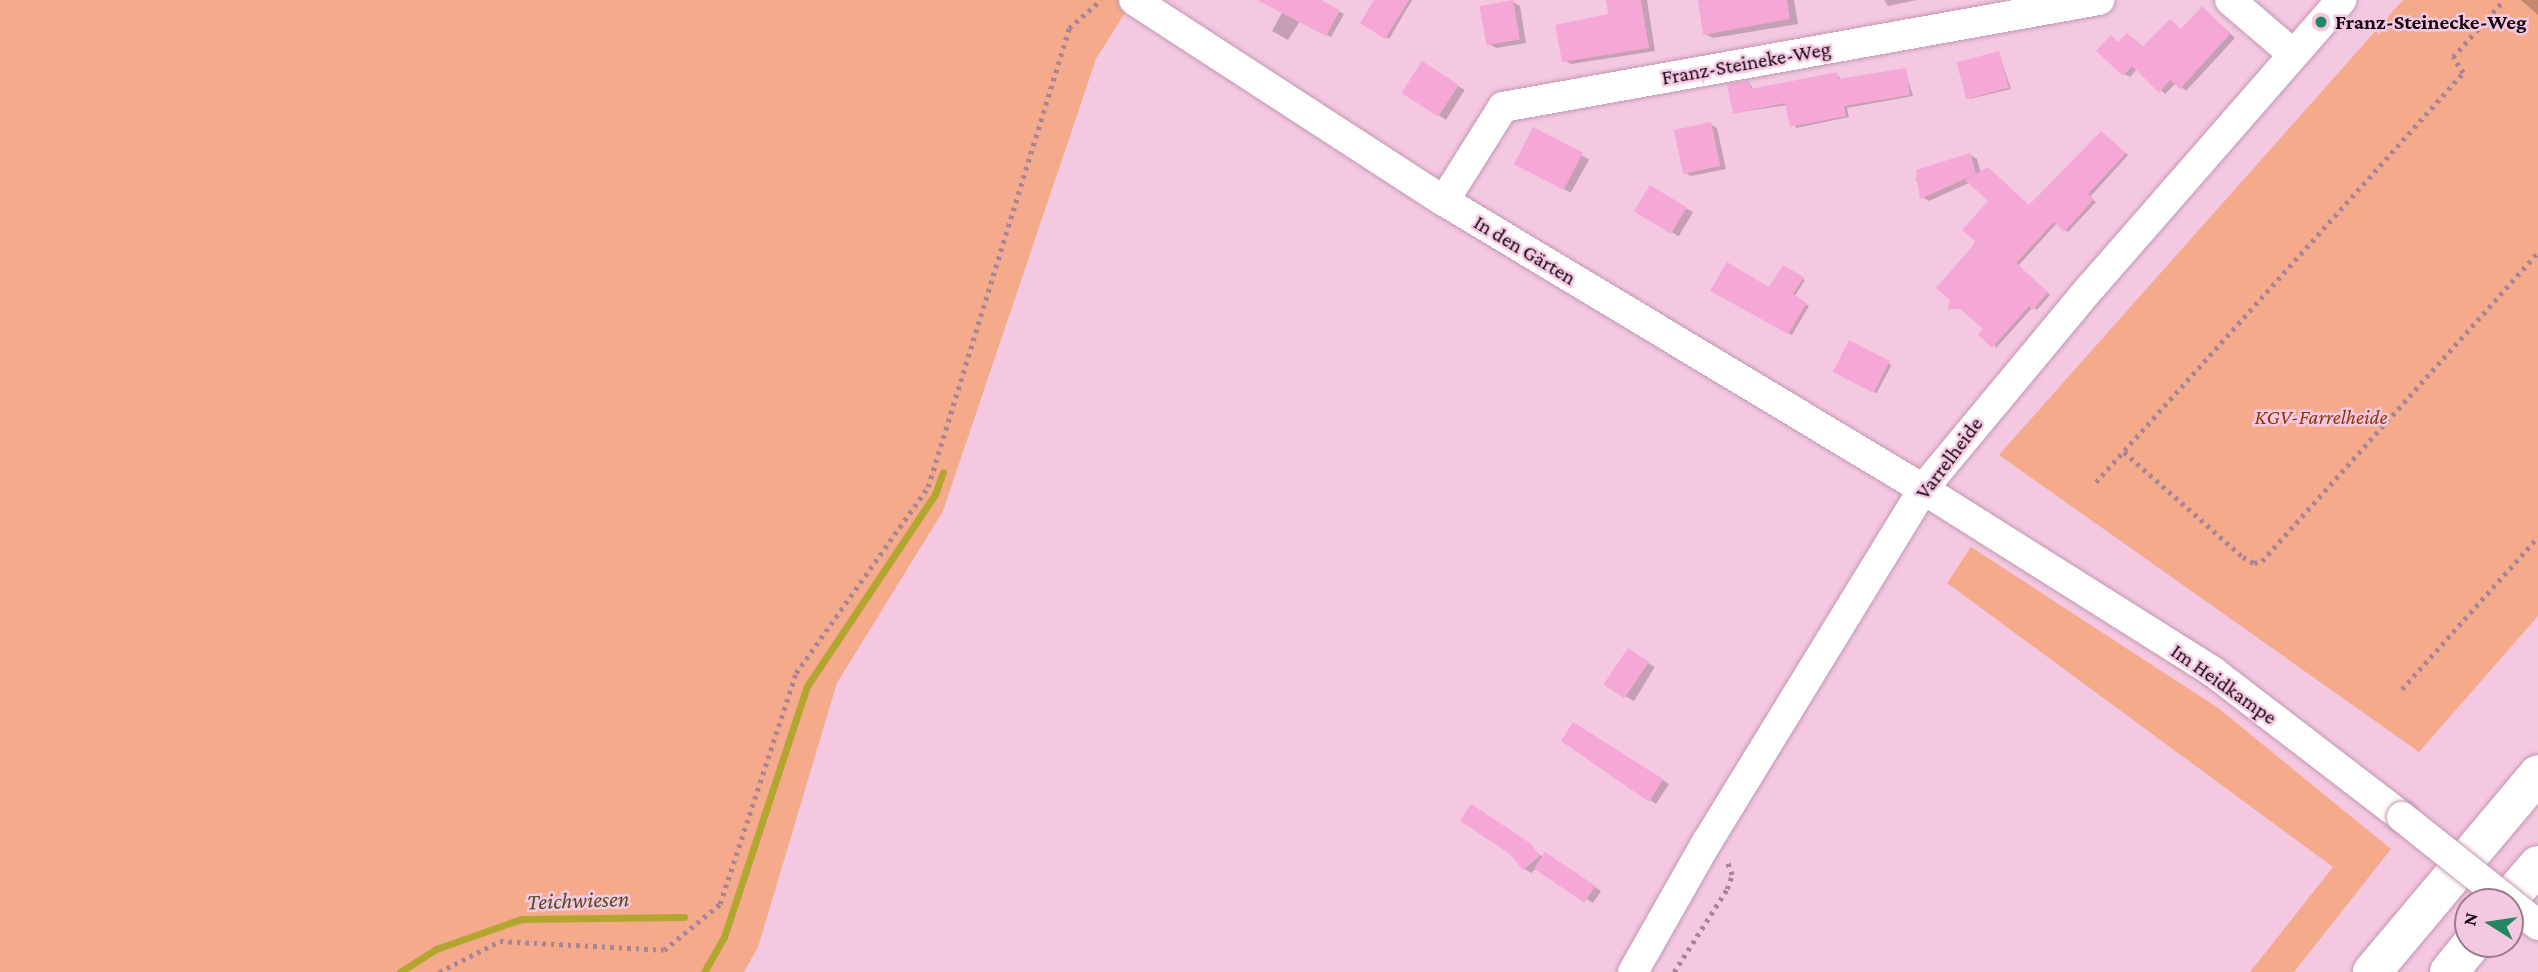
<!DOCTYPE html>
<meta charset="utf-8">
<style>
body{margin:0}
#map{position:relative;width:2538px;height:972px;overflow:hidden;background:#f5c8e2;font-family:"Crimson Pro",serif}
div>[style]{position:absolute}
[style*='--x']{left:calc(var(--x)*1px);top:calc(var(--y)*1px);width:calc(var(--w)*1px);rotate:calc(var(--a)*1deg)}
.green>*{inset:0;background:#f4aa8b}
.shadow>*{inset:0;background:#0003;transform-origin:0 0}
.stream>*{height:7px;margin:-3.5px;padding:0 3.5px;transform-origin:3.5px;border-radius:3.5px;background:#b3a630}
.building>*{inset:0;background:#f5a8d6;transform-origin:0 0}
.path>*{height:4.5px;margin-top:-2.25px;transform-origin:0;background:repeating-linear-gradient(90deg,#a78599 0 3.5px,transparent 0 8.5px)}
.roads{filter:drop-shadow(0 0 2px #c297b0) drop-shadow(0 0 2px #c297b0)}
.minor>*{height:30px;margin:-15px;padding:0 15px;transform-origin:15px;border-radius:15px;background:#fff}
.highway>*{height:38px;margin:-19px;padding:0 19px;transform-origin:19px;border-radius:19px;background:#fff}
.bridges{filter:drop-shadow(0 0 2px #c297b0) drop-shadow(0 0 2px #c297b0)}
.minor-bridge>*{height:30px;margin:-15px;padding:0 15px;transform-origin:15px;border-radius:15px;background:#fff}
.dots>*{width:19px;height:19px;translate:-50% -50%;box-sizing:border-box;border:4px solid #f5c8e2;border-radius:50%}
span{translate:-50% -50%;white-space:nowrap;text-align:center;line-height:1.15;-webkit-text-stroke:5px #f5c8e2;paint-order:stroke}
.poi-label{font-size:21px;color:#14060f;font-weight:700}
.left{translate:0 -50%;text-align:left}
.street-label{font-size:21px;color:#14060f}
.park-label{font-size:21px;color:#903706;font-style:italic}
.water-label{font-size:23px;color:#524d1f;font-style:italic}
.north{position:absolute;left:2454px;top:888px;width:70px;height:70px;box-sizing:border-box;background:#f5c8e2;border:2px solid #9b7a8e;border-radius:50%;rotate:282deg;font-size:19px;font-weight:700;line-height:28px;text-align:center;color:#14060f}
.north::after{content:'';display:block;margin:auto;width:24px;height:32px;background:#228761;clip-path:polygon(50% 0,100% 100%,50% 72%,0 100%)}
</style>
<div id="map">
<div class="green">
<i style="clip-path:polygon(0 0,1133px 0,1096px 59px,943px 511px,837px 683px,758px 947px,744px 972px,0 972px)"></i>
<i style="clip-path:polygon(2403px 0,2538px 0,2538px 616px,2419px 752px,1999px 455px)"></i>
<i style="clip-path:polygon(1971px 547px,2218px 708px,2391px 849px,2294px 972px,2250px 972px,2333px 867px,1947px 583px)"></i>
</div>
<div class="shadow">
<i style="clip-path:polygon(1289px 0,1318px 0,1344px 14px,1331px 37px,1300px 21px,1288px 40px,1272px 31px)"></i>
<i style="clip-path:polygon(1376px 0,1412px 0,1389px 39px,1362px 22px)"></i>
<i style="clip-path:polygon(1608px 0,1647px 0,1655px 51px,1571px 64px,1564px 60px,1610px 15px)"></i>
<i style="clip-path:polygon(1700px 0,1794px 0,1798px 24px,1713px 38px,1705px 34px)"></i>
<i style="clip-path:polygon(1884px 0,1917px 0,1888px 6px)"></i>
<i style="clip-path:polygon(2521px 0,2538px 0,2538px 15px)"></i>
<i style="clip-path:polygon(1513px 2px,1520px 6px,1526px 43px,1496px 48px,1489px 44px)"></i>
<i style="clip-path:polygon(2203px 8px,2235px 38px,2186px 91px,2176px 83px,2165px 94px,2137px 69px,2130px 77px,2124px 74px,2120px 44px,2133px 38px,2144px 48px,2182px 30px)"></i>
<i style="clip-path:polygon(1999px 53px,2011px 89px,1969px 99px)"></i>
<i style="left:1423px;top:64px;width:49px;height:35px;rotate:32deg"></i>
<i style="clip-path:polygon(1905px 70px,1913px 96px,1847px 108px,1849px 117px,1796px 128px,1787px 105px,1735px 113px,1749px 82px,1754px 91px,1837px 74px,1842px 81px)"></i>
<i style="clip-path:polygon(1710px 124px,1717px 128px,1726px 169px,1691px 176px,1684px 172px)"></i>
<i style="left:1534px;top:129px;width:63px;height:38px;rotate:29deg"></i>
<i style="clip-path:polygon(2105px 135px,2128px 155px,2090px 197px,2096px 202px,2068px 232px,2057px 223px,2018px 266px,2050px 295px,2037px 310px,2033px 307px,1996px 348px,1985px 329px,1961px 308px,1949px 309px,1991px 201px,1971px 182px,1929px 201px,1922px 197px,1916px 178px,1924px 168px,1970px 155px,1977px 159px,1981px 173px,2030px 206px)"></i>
<i style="left:1651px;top:187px;width:49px;height:28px;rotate:31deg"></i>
<i style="clip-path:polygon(1784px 267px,1805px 280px,1794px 297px,1809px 306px,1792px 335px,1712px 290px,1770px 290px)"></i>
<i style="left:1850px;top:343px;width:47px;height:32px;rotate:28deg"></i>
<i style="left:1628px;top:651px;width:31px;height:40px;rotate:31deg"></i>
<i style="clip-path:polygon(1574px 724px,1669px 784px,1656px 804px,1650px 800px)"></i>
<i style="clip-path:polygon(1479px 810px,1543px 857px,1552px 859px,1601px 891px,1593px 903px,1537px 868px,1531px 873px,1525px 869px)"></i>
</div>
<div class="stream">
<i style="--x:400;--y:972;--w:43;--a:-32.6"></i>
<i style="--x:436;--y:949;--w:90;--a:-19.4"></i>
<i style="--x:521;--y:919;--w:163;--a:-0.7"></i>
<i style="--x:704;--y:972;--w:40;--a:-60.3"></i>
<i style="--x:724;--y:937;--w:264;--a:-71.7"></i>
<i style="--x:807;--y:686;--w:231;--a:-56.3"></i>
<i style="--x:935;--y:494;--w:23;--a:-70"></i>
</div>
<div class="building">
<i style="clip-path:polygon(1257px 0,1321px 0,1340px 10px,1326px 36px)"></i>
<i style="clip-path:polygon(1374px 0,1409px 0,1385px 39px,1360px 23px)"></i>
<i style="left:1513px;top:0;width:40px;height:34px;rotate:80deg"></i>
<i style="clip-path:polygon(1606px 0,1641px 0,1649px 48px,1562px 62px,1555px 25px,1608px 14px)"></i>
<i style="clip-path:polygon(1698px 0,1787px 0,1790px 19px,1703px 35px)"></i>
<i style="clip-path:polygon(2202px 6px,2230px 34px,2180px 89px,2170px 80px,2159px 93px,2132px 66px,2123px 76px,2096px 51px,2111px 35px,2118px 42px,2127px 33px,2142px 47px,2170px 19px,2181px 29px)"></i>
<i style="left:1999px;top:51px;width:38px;height:44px;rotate:75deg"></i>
<i style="left:1422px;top:61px;width:44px;height:38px;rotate:33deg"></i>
<i style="clip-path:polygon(1906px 68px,1910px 95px,1844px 106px,1846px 116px,1790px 127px,1785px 103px,1733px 114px,1727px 84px,1749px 81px,1751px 89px,1837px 72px,1839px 79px)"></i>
<i style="left:1711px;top:122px;width:45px;height:38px;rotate:78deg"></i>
<i style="left:1533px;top:127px;width:56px;height:42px;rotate:27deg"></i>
<i style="clip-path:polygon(2101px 131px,2126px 153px,2088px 194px,2094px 199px,2064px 232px,2054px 222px,2016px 263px,2048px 292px,2033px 310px,2029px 306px,1992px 348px,1978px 335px,1983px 329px,1958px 307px,1947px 310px,1950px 300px,1936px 288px,1976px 242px,1962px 230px,1988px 201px,1965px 180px,1988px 167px,2029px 205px)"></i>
<i style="clip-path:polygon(1970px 153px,1976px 174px,1920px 199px,1916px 170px)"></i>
<i style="left:1650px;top:185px;width:43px;height:31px;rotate:31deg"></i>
<i style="clip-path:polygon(1727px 262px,1769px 287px,1783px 265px,1804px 277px,1793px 294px,1807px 303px,1788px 334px,1710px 291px)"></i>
<i style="left:1849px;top:340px;width:46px;height:36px;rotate:27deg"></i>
<i style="left:1628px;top:648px;width:25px;height:44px;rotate:34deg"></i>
<i style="clip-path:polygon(1573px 722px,1663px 779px,1649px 802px,1561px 741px)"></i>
<i style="clip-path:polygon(1471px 804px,1530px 843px,1540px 856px,1523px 870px,1510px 854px,1460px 821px)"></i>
<i style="left:1545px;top:852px;width:61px;height:20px;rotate:34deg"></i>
</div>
<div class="path">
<i style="--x:2124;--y:452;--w:159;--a:41.4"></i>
<i style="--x:2243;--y:557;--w:13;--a:29"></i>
<i style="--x:2254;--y:563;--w:8;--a:-14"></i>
<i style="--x:2262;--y:561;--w:414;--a:-48.2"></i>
<i style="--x:2096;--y:482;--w:550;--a:-48.1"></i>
<i style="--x:2463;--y:73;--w:19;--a:-122"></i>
<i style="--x:2453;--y:57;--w:76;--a:-48.2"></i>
<i style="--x:2402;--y:689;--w:204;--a:-48.2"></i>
<i style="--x:439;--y:972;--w:68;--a:-26.9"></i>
<i style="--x:500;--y:941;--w:164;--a:3.1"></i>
<i style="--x:664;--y:950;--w:72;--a:-39.4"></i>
<i style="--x:720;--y:904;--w:243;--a:-71.8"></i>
<i style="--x:796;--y:673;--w:228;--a:-54.6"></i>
<i style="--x:928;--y:487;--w:480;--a:-72.9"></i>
<i style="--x:1069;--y:28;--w:43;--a:-41.2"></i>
<i style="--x:1674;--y:972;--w:98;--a:-57.4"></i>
<i style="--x:1727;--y:889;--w:15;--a:-70"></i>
<i style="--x:1732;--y:875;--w:15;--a:-110"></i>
</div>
<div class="roads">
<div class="minor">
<i style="--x:1134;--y:0;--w:369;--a:33"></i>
<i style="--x:1444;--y:201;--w:559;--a:31.02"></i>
<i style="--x:1923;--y:489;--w:342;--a:32.2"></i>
<i style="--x:2212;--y:671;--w:240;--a:37.5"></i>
<i style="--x:2230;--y:0;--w:83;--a:40.6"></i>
<i style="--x:1444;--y:201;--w:111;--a:-57.9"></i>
<i style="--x:1503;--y:107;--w:606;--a:-10.18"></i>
<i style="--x:1633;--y:972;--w:150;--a:-60.4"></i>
<i style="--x:1707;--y:842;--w:414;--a:-58.5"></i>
<i style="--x:1923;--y:489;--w:263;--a:-50.3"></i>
<i style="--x:2091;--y:287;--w:381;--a:-48.9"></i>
</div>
<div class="highway">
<i style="--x:2506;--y:902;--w:49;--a:-49.1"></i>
<i style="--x:2372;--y:972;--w:258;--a:-50"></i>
<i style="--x:2449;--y:972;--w:36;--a:-51"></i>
</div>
</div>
<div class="bridges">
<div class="minor-bridge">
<i style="--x:2402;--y:817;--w:137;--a:38.5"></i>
<i style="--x:2510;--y:903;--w:36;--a:38"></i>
</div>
</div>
<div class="dots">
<i style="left:2321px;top:22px;background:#228761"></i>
</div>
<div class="poi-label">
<span class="left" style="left:2335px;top:22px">Franz-Steinecke-Weg</span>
</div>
<div class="street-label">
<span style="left:1746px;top:63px;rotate:-10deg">Franz-Steineke-Weg</span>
<span style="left:1525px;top:250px;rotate:31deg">In den Gärten</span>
<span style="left:1949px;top:458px;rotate:-53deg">Varrelheide</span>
<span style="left:2224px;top:684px;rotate:35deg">Im Heidkampe</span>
</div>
<div class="park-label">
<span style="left:2321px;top:417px">KGV-Farrelheide</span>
</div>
<div class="water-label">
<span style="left:578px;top:900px;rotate:-2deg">Teichwiesen</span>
</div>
<div class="north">N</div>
</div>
